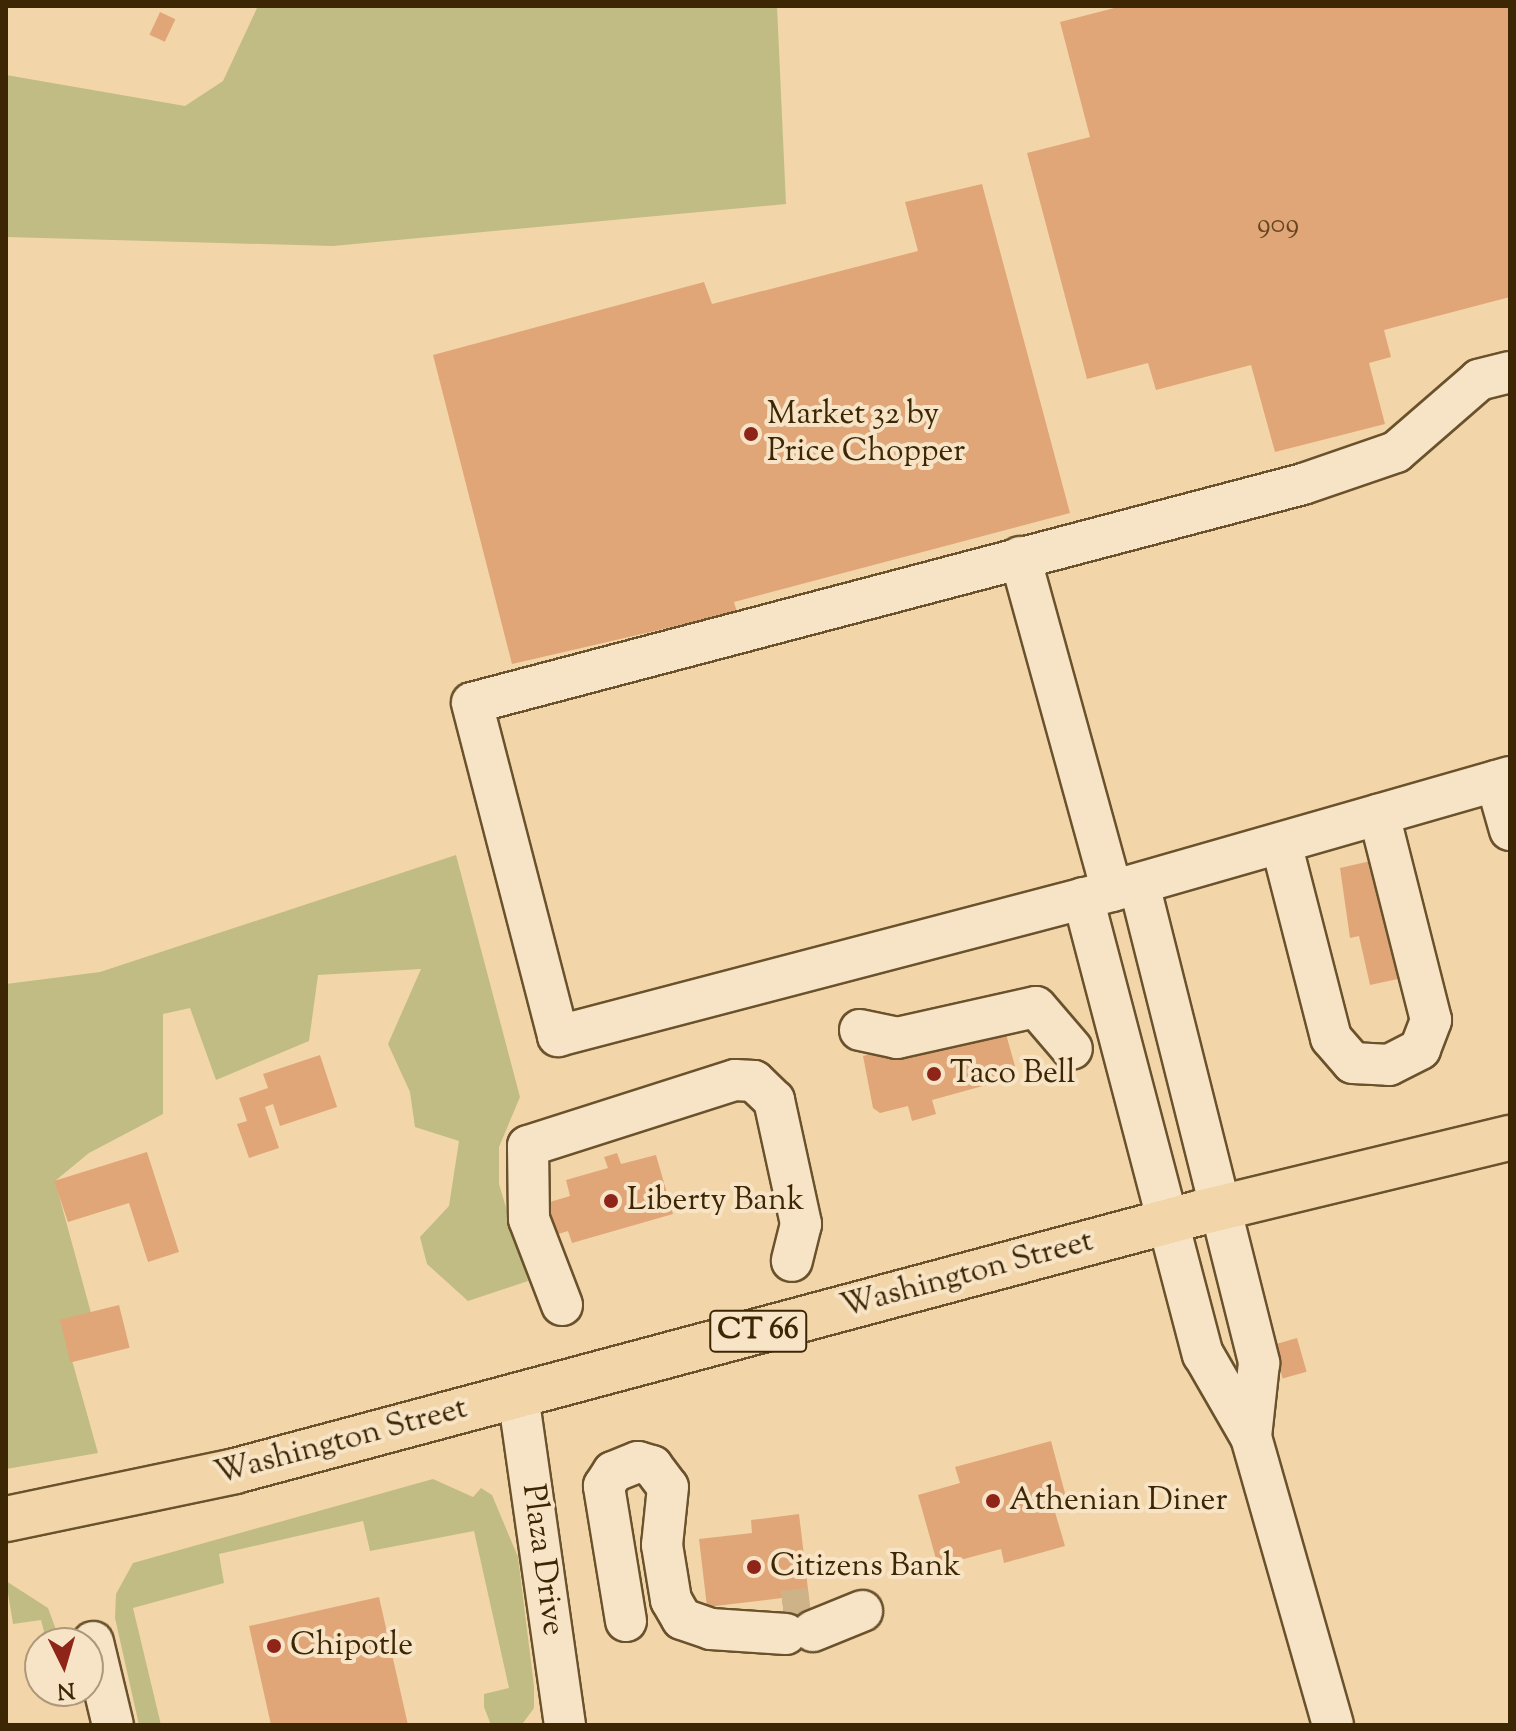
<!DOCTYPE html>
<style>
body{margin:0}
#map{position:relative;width:1516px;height:1731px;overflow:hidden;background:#f2d6a9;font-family:"Sorts Mill Goudy",serif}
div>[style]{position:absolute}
.green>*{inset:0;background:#c1bc84}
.building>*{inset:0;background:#e0a678;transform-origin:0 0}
.minor-tunnel>*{height:40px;margin-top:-20px;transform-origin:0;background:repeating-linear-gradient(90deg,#ceb388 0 40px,transparent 0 60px)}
.roads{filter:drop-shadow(2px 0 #6a522c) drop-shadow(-2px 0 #6a522c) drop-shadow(0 2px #6a522c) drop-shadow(0 -2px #6a522c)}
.minor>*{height:40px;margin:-20px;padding:0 20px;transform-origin:20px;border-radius:20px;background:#f7e4c7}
.highway>*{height:44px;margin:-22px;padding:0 22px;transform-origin:22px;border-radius:22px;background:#f2d6a9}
.dots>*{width:22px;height:22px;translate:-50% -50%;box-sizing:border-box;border:4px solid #f7e4c7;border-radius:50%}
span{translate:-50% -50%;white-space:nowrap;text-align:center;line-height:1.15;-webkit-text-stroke:8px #f7e4c7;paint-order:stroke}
.number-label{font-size:28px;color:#664620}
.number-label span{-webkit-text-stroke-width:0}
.shield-label span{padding:2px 6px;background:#f7e4c7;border:2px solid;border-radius:6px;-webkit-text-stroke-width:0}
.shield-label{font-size:30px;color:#3d2603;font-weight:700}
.poi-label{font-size:32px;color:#3d2603}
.left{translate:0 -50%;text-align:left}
.street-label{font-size:32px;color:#3d2603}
.frame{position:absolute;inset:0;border:8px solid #3d2603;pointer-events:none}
.north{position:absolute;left:24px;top:1627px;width:80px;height:80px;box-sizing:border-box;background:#f7e4c7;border:2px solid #ad9879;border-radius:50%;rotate:175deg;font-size:22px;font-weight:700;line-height:32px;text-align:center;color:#3d2603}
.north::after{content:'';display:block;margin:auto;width:28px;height:36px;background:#8f2418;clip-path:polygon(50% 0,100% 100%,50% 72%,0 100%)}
</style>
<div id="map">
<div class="green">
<i style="clip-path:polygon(258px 6px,777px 6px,786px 204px,333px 246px,6px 237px,6px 75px,185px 106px,223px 81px)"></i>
<i style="clip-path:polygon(456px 855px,520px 1097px,499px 1147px,499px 1184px,528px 1281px,468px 1301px,427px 1264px,420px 1237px,449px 1206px,459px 1141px,415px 1127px,410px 1092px,388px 1044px,421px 969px,318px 975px,309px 1041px,216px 1080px,190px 1008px,163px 1014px,163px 1114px,89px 1153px,55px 1181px,91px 1313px,61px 1321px,98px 1453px,6px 1469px,6px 984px,100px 972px)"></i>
<i style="clip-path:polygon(433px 1479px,473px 1497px,481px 1488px,492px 1495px,518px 1557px,534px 1686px,534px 1708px,523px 1723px,491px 1725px,484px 1707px,484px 1694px,509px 1688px,474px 1531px,370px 1551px,363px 1521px,219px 1554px,224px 1583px,133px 1608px,161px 1725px,139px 1725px,115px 1618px,116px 1594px,133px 1563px)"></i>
<i style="clip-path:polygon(6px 1581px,48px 1608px,61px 1643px,47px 1643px,41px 1620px,13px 1624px)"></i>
</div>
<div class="building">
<i style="clip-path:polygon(1122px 6px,1510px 6px,1510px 297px,1384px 330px,1391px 357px,1369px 363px,1385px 424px,1275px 452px,1251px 365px,1156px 390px,1148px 363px,1087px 379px,1027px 153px,1090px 137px,1060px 22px)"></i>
<i style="left:160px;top:12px;width:17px;height:25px;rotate:25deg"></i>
<i style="clip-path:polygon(982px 184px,1070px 513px,734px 602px,737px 612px,512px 664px,433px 355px,704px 282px,712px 304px,918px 251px,905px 202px)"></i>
<i style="clip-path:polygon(1379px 859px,1407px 977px,1370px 985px,1359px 936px,1350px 938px,1340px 868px)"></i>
<i style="clip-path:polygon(988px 1021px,1004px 1027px,1015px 1066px,999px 1071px,1001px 1081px,932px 1100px,936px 1114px,912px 1121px,908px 1106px,880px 1113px,873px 1108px,863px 1056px)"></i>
<i style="clip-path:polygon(320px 1055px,337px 1107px,280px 1126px,273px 1104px,265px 1107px,279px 1148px,249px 1158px,237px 1124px,247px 1121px,239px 1098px,268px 1088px,263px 1074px)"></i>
<i style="clip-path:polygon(147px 1152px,179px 1252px,148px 1262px,129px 1203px,68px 1222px,54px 1181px)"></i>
<i style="clip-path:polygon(617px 1153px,621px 1164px,656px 1155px,673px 1214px,572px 1243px,568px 1231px,542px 1239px,533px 1207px,570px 1196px,566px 1180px,608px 1168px,604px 1157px)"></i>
<i style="left:119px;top:1305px;width:44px;height:61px;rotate:76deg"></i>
<i style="left:1297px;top:1338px;width:35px;height:25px;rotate:74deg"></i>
<i style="clip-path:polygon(1051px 1441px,1069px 1508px,1055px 1512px,1065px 1546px,1004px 1563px,1001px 1549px,938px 1566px,918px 1495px,960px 1483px,955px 1467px)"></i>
<i style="clip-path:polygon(799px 1514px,813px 1631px,786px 1634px,782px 1598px,707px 1607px,699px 1539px,752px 1533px,751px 1520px)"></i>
<i style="clip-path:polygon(379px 1597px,408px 1725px,271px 1725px,249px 1626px)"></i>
</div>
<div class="minor-tunnel">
<i style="left:783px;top:1611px;width:27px;rotate:-6deg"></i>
</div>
<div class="roads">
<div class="minor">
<i style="left:1510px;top:372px;width:32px;rotate:166deg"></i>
<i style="left:1479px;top:380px;width:110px;rotate:139.1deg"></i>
<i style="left:1396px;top:452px;width:98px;rotate:161deg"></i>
<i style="left:1303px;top:484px;width:859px;rotate:165.24deg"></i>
<i style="left:472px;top:703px;width:344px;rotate:75.5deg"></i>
<i style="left:558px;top:1036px;width:573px;rotate:-14.67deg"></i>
<i style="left:1112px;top:891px;width:414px;rotate:-16deg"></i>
<i style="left:1020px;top:557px;width:346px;rotate:74.6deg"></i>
<i style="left:1496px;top:781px;width:51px;rotate:74.1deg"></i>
<i style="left:1281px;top:843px;width:201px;rotate:75.6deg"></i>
<i style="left:1331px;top:1038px;width:33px;rotate:49deg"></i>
<i style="left:1353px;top:1063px;width:36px;rotate:3deg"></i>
<i style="left:1389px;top:1065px;width:35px;rotate:-27deg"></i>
<i style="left:1420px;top:1049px;width:31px;rotate:-69deg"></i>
<i style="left:1431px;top:1020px;width:212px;rotate:-104.2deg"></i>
<i style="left:1139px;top:884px;width:494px;rotate:75.9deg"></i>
<i style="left:1259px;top:1363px;width:74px;rotate:96.2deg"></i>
<i style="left:1083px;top:898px;width:472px;rotate:75.3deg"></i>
<i style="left:1203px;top:1354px;width:96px;rotate:60deg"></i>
<i style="left:1251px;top:1437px;width:299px;rotate:74.1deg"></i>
<i style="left:860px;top:1030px;width:38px;rotate:12deg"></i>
<i style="left:897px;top:1038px;width:142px;rotate:-12.6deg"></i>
<i style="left:1036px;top:1007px;width:55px;rotate:49.4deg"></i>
<i style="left:562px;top:1305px;width:92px;rotate:-111deg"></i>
<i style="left:529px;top:1219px;width:73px;rotate:-90.8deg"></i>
<i style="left:528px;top:1146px;width:217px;rotate:-17.7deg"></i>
<i style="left:735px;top:1080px;width:19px;rotate:3deg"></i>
<i style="left:754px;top:1081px;width:28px;rotate:44deg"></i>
<i style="left:774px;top:1100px;width:127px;rotate:77.7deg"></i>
<i style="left:801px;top:1224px;width:38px;rotate:104deg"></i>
<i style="left:518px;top:1395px;width:333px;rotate:81.9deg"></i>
<i style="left:626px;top:1621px;width:137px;rotate:-99.3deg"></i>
<i style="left:604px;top:1486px;width:17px;rotate:-57deg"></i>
<i style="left:613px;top:1472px;width:27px;rotate:-22deg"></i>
<i style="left:638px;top:1462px;width:15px;rotate:16deg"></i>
<i style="left:652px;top:1466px;width:26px;rotate:53deg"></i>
<i style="left:668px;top:1487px;width:58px;rotate:95.9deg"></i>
<i style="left:662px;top:1545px;width:56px;rotate:80.7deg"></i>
<i style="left:671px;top:1600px;width:22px;rotate:60deg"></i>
<i style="left:682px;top:1619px;width:31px;rotate:19deg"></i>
<i style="left:711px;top:1629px;width:75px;rotate:3.8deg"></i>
<i style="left:813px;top:1631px;width:53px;rotate:-22.2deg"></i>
<i style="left:93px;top:1642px;width:85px;rotate:76.5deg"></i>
</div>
<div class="highway">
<i style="left:6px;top:1519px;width:234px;rotate:-11.8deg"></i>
<i style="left:235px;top:1471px;width:998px;rotate:-14.98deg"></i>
<i style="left:1199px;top:1213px;width:320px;rotate:-13.6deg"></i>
</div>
</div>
<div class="dots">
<i style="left:751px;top:434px;background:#8f2418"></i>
<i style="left:934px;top:1074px;background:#8f2418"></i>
<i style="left:611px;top:1201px;background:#8f2418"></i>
<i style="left:993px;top:1501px;background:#8f2418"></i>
<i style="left:754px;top:1567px;background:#8f2418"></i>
<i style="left:274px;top:1646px;background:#8f2418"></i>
</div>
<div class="number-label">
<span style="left:1278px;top:225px">909</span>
</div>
<div class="shield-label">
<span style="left:758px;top:1331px">CT 66</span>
</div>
<div class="poi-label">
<span class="left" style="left:767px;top:434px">Market 32 by<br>Price Chopper</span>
<span class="left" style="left:950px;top:1074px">Taco Bell</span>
<span class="left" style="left:627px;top:1201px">Liberty Bank</span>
<span class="left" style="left:1009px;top:1501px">Athenian Diner</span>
<span class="left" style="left:770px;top:1567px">Citizens Bank</span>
<span class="left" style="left:290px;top:1646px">Chipotle</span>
</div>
<div class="street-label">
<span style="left:967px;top:1275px;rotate:-15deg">Washington Street</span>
<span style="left:341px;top:1442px;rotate:-15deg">Washington Street</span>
<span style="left:542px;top:1560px;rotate:82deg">Plaza Drive</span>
</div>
<div class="frame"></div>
<div class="north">N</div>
</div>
